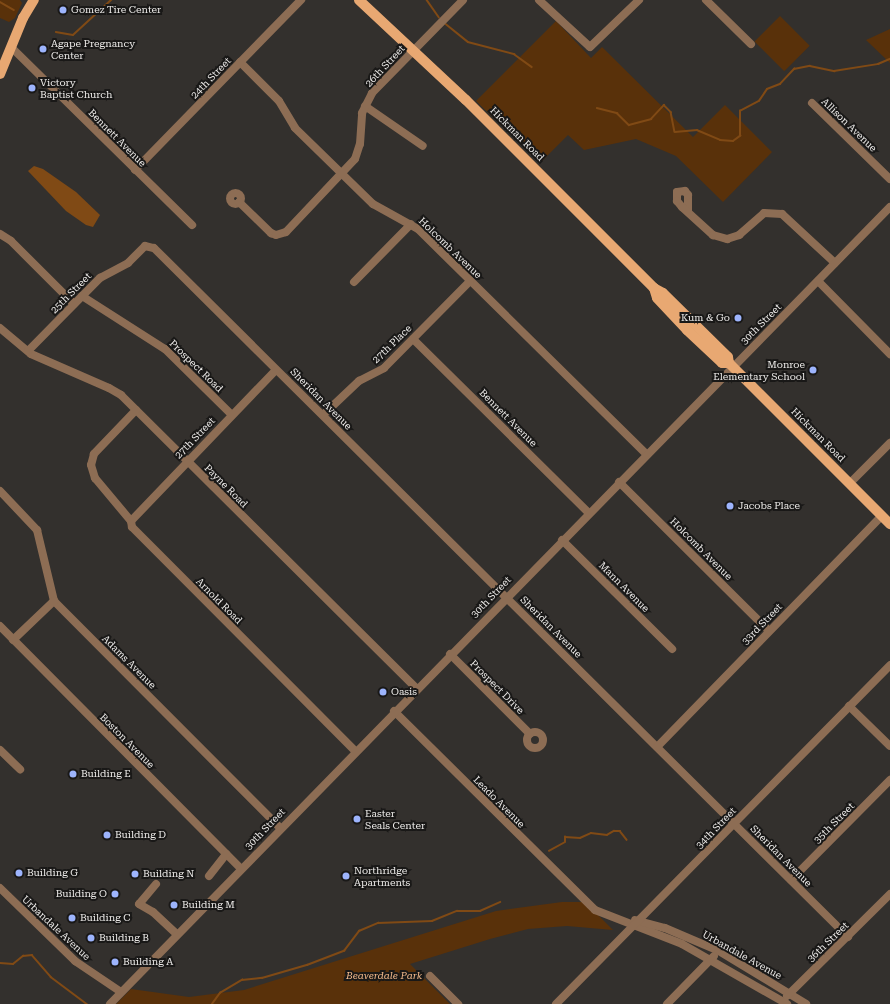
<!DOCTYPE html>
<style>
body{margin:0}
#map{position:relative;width:890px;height:1004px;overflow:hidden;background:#33302d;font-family:"Roboto Serif",serif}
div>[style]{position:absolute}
.green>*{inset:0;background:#59310a;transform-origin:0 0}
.water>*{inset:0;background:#804a15}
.stream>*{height:1.5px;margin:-0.75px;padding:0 0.75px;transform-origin:0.75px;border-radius:0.75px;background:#804a15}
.minor>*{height:8px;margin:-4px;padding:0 4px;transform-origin:4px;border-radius:4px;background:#8d6d54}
.minor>.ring{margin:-4px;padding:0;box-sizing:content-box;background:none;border:8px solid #8d6d54;border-radius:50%}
.major>*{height:10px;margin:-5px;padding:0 5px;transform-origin:5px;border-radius:5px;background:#e8a872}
.dots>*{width:11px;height:11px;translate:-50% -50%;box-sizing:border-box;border:2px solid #191817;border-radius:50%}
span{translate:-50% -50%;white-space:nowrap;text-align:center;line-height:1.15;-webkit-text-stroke:4px #191817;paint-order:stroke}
.poi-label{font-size:10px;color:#eeecea}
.left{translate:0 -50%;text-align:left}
.right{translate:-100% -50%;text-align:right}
.street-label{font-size:10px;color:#eeecea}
.park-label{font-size:10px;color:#f5bb8c;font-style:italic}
</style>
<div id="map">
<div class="green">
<i style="clip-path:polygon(0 0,20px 0,22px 3px,15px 18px,9px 22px,0 18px)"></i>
<i style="left:780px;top:16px;width:42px;height:36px;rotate:45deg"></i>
<i style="clip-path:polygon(556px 21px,591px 58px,602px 47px,693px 137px,725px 105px,772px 152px,723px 202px,676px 156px,636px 139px,584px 150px,568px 135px,540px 163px,476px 101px)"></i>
<i style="clip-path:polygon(890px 29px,890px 63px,866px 40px)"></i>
<i style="clip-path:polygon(562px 902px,585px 902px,613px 930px,567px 926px,528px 929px,490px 939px,410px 964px,450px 1004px,116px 1004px,131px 989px,189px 997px,244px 990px,496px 911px)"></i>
</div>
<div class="water">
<i style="clip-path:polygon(34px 166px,43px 169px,76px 192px,100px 215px,93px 227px,86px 225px,66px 211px,28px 171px)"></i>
</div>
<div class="stream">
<i style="left:427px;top:0;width:21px;rotate:55deg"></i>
<i style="left:0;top:2px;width:16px;rotate:30deg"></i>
<i style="left:446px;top:24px;width:28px;rotate:39deg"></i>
<i style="left:468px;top:42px;width:48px;rotate:14.6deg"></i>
<i style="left:514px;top:54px;width:22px;rotate:36deg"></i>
<i style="left:56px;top:32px;width:17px;rotate:10deg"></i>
<i style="left:73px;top:35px;width:52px;rotate:-42.6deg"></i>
<i style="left:597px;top:108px;width:21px;rotate:14deg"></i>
<i style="left:617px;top:113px;width:17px;rotate:45deg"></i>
<i style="left:629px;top:125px;width:23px;rotate:-15deg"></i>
<i style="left:651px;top:119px;width:19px;rotate:-47deg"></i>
<i style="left:664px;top:105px;width:10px;rotate:45deg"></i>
<i style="left:671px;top:112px;width:20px;rotate:79deg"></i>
<i style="left:675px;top:132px;width:22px;rotate:-5deg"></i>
<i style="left:697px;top:130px;width:25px;rotate:23deg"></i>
<i style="left:720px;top:140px;width:13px;rotate:4deg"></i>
<i style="left:733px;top:141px;width:9px;rotate:-36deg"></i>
<i style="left:740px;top:136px;width:25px;rotate:-90deg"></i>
<i style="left:740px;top:111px;width:21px;rotate:-28deg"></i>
<i style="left:759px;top:101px;width:14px;rotate:-56deg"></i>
<i style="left:767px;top:89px;width:14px;rotate:-21deg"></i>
<i style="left:780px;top:84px;width:21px;rotate:-47deg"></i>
<i style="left:794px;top:69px;width:16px;rotate:-11deg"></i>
<i style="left:810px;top:66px;width:25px;rotate:12deg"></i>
<i style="left:834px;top:71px;width:45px;rotate:-9deg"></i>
<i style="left:878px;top:64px;width:13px;rotate:-23deg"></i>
<i style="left:549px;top:851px;width:18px;rotate:-29deg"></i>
<i style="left:565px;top:842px;width:5px;rotate:-90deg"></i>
<i style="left:565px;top:837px;width:15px;rotate:4deg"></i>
<i style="left:580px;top:838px;width:12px;rotate:-24deg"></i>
<i style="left:591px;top:833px;width:16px;rotate:7deg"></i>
<i style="left:607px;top:835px;width:8px;rotate:-30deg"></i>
<i style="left:614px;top:831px;width:6px"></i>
<i style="left:620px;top:831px;width:11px;rotate:52deg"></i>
<i style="left:0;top:963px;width:13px;rotate:4deg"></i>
<i style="left:13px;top:964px;width:13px;rotate:-39deg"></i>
<i style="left:23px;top:956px;width:9px;rotate:-6deg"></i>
<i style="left:32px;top:955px;width:29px;rotate:49deg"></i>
<i style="left:51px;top:977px;width:45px;rotate:36.9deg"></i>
<i style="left:212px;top:1004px;width:14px;rotate:-54deg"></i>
<i style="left:220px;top:993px;width:26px;rotate:-31deg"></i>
<i style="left:242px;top:980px;width:20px;rotate:-6deg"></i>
<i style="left:262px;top:978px;width:47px;rotate:-16.1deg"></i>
<i style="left:307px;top:965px;width:40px;rotate:-21deg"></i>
<i style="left:344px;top:951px;width:25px;rotate:-53deg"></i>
<i style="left:359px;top:931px;width:21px;rotate:-23deg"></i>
<i style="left:378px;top:923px;width:54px;rotate:-2.1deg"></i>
<i style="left:432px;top:921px;width:27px;rotate:-22deg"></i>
<i style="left:457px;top:911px;width:23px"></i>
<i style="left:480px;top:911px;width:22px;rotate:-24deg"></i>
</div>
<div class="minor">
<i style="left:539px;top:0;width:69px;rotate:42.7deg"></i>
<i style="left:590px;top:47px;width:68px;rotate:-43.8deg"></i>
<i style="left:706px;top:0;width:63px;rotate:44.4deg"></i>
<i style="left:11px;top:47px;width:254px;rotate:44.5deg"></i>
<i style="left:240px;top:62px;width:55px;rotate:45deg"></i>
<i style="left:279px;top:101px;width:31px;rotate:59deg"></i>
<i style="left:295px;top:128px;width:109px;rotate:44.3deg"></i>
<i style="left:373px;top:204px;width:51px;rotate:29.1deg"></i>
<i style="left:418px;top:229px;width:320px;rotate:44.6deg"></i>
<i style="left:812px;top:103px;width:109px;rotate:44.3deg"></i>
<i style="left:365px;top:106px;width:70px;rotate:34.6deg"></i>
<i style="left:135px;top:170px;width:238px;rotate:-45.7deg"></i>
<i class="ring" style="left:229.5px;top:192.5px;width:3px;height:3px"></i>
<i style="left:239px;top:202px;width:45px;rotate:44.1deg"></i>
<i style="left:271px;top:233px;width:5px;rotate:22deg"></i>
<i style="left:276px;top:235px;width:10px;rotate:-17deg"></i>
<i style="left:286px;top:232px;width:100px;rotate:-46.6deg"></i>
<i style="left:355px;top:159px;width:16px;rotate:-72deg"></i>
<i style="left:360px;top:144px;width:31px;rotate:-86deg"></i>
<i style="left:362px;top:113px;width:22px;rotate:-63deg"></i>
<i style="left:372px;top:93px;width:130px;rotate:-45.6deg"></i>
<i style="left:688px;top:211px;width:16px;rotate:-90deg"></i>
<i style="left:688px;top:195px;width:5px;rotate:-127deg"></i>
<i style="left:685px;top:191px;width:8px;rotate:173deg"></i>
<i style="left:677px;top:192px;width:9px;rotate:90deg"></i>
<i style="left:677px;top:201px;width:8px;rotate:50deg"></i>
<i style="left:682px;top:207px;width:42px;rotate:42.1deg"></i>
<i style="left:713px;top:235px;width:15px;rotate:16deg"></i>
<i style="left:727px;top:239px;width:13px;rotate:-18deg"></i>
<i style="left:739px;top:235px;width:33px;rotate:-41deg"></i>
<i style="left:764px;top:213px;width:18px;rotate:3deg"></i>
<i style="left:782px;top:214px;width:72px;rotate:42.8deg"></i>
<i style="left:0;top:234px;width:13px;rotate:32deg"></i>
<i style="left:11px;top:241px;width:89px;rotate:45deg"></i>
<i style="left:818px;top:281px;width:103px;rotate:45.4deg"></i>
<i style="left:354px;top:282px;width:81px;rotate:-45.5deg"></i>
<i style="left:82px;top:296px;width:98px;rotate:32.6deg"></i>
<i style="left:165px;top:349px;width:94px;rotate:44.6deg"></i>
<i style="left:0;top:328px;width:40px;rotate:40deg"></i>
<i style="left:31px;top:354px;width:85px;rotate:23.6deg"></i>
<i style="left:109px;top:388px;width:14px;rotate:30deg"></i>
<i style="left:121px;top:395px;width:416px;rotate:44.8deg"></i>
<i style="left:413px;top:339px;width:246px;rotate:44.7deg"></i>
<i style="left:28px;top:351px;width:103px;rotate:-45.4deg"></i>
<i style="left:100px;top:278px;width:32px;rotate:-28deg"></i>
<i style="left:128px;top:263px;width:24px;rotate:-45deg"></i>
<i style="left:145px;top:246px;width:9px;rotate:13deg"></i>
<i style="left:154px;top:248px;width:978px;rotate:44.79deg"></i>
<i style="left:136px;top:410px;width:61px;rotate:133.7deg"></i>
<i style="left:94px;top:454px;width:11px;rotate:105deg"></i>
<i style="left:91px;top:465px;width:14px;rotate:73deg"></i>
<i style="left:95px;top:478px;width:56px;rotate:50.1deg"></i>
<i style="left:131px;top:521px;width:6px;rotate:81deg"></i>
<i style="left:132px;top:527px;width:316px;rotate:45.1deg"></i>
<i style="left:323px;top:415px;width:50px;rotate:-43.4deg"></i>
<i style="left:359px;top:381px;width:28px;rotate:-27deg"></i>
<i style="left:384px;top:368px;width:122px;rotate:-45.3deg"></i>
<i style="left:619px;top:482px;width:211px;rotate:44.8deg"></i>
<i style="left:850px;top:483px;width:57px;rotate:-45deg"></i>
<i style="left:0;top:491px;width:54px;rotate:46.5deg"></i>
<i style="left:37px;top:530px;width:73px;rotate:76.5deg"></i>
<i style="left:54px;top:601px;width:320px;rotate:45.1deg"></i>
<i style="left:131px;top:521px;width:209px;rotate:-46.2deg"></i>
<i style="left:562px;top:540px;width:155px;rotate:44.7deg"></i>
<i style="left:0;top:626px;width:341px;rotate:45.2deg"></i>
<i style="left:13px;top:640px;width:57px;rotate:-43.6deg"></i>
<i style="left:450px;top:654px;width:113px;rotate:45deg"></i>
<i style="left:849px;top:706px;width:57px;rotate:44.3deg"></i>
<i style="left:394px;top:711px;width:283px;rotate:44.7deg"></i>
<i style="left:595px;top:910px;width:93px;rotate:21.3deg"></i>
<i style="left:682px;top:944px;width:121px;rotate:29.7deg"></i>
<i class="ring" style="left:527px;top:732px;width:8px;height:8px"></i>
<i style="left:657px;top:747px;width:322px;rotate:-45.8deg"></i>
<i style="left:0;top:750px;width:28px;rotate:44deg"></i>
<i style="left:209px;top:876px;width:28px;rotate:-52deg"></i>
<i style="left:791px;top:880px;width:141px;rotate:-45.3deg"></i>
<i style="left:156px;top:884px;width:26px;rotate:130deg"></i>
<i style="left:139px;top:904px;width:16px;rotate:30deg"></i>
<i style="left:153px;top:912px;width:33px;rotate:43deg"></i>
<i style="left:0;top:888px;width:105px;rotate:44.2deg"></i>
<i style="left:75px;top:961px;width:55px;rotate:34deg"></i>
<i style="left:635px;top:920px;width:31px;rotate:15deg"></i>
<i style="left:665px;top:928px;width:59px;rotate:23.1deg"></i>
<i style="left:719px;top:951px;width:102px;rotate:31.3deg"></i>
<i style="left:430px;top:976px;width:40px;rotate:45deg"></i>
<i style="left:787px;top:996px;width:145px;rotate:-44.7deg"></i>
<i style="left:110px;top:1004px;width:1115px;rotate:-45.62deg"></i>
<i style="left:556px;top:1004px;width:476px;rotate:-45.4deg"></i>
<i style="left:667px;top:1004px;width:67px;rotate:-45.6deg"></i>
</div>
<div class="major">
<i style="left:359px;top:0;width:146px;rotate:43.1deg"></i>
<i style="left:466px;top:100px;width:266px;rotate:45deg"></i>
<i style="left:654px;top:288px;width:10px;rotate:29deg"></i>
<i style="left:663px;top:293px;width:91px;rotate:44.6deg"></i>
<i style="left:728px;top:357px;width:6px;rotate:81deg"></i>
<i style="left:729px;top:363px;width:228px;rotate:45deg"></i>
<i style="left:0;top:74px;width:61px;rotate:-67.7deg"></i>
<i style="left:23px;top:18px;width:21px;rotate:-59deg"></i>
<i style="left:654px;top:288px;width:10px;rotate:73deg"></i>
<i style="left:657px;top:298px;width:44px;rotate:46.8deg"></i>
<i style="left:687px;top:330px;width:48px;rotate:43.3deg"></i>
<i style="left:722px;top:363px;width:7px"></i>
</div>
<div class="dots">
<i style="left:63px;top:10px;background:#9db4fd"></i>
<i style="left:43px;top:49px;background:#9db4fd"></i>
<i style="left:32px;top:88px;background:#9db4fd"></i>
<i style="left:738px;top:318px;background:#9db4fd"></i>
<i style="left:813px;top:370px;background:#9db4fd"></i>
<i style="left:730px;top:506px;background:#9db4fd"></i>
<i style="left:383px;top:692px;background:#9db4fd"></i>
<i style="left:73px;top:774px;background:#9db4fd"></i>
<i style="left:357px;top:819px;background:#9db4fd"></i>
<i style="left:107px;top:835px;background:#9db4fd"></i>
<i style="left:19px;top:873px;background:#9db4fd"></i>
<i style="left:135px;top:874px;background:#9db4fd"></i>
<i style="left:346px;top:876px;background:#9db4fd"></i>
<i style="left:115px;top:894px;background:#9db4fd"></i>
<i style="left:174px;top:905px;background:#9db4fd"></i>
<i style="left:72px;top:918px;background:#9db4fd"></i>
<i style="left:91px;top:938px;background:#9db4fd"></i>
<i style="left:115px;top:962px;background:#9db4fd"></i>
</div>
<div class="poi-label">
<span class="left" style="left:71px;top:10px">Gomez Tire Center</span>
<span class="left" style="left:51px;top:49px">Agape Pregnancy<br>Center</span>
<span class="left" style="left:40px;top:88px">Victory<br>Baptist Church</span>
<span class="right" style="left:730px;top:318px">Kum &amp; Go</span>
<span class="right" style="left:805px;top:370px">Monroe<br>Elementary School</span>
<span class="left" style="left:738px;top:506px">Jacobs Place</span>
<span class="left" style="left:391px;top:692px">Oasis</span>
<span class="left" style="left:81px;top:774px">Building E</span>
<span class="left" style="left:365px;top:819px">Easter<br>Seals Center</span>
<span class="left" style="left:115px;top:835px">Building D</span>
<span class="left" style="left:354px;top:876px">Northridge<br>Apartments</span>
<span class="left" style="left:27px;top:873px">Building G</span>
<span class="left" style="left:143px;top:874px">Building N</span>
<span class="right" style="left:107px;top:894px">Building O</span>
<span class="left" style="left:182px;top:905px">Building M</span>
<span class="left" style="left:80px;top:918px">Building C</span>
<span class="left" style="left:99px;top:938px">Building B</span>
<span class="left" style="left:123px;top:962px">Building A</span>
</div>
<div class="street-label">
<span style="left:385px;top:66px;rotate:-47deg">26th Street</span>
<span style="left:211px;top:78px;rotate:-46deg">24th Street</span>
<span style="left:849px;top:125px;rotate:44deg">Allison Avenue</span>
<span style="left:517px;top:134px;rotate:45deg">Hickman Road</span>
<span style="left:117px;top:138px;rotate:45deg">Bennett Avenue</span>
<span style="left:450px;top:248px;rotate:44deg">Holcomb Avenue</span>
<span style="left:71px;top:293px;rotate:-45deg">25th Street</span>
<span style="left:761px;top:324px;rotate:-45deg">30th Street</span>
<span style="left:392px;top:344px;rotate:-44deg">27th Place</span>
<span style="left:196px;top:366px;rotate:44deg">Prospect Road</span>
<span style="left:321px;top:399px;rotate:45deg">Sheridan Avenue</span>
<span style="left:508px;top:418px;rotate:45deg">Bennett Avenue</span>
<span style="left:818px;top:435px;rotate:45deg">Hickman Road</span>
<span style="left:195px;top:438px;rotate:-46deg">27th Street</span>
<span style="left:226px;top:486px;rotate:45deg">Payne Road</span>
<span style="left:701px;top:549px;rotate:45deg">Holcomb Avenue</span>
<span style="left:624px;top:587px;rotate:45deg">Mann Avenue</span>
<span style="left:491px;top:597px;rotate:-46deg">30th Street</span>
<span style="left:219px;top:601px;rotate:45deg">Arnold Road</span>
<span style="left:762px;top:624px;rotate:-46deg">33rd Street</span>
<span style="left:551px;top:627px;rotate:45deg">Sheridan Avenue</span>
<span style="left:129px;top:662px;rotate:45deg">Adams Avenue</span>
<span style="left:497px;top:687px;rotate:45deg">Prospect Drive</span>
<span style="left:127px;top:741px;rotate:45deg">Boston Avenue</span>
<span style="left:499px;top:802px;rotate:45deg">Leado Avenue</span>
<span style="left:834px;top:823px;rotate:-45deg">35th Street</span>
<span style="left:716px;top:828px;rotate:-46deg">34th Street</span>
<span style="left:265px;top:829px;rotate:-46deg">30th Street</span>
<span style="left:781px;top:856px;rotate:45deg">Sheridan Avenue</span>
<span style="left:56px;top:928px;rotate:43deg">Urbandale Avenue</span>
<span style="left:828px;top:942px;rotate:-44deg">36th Street</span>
<span style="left:742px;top:955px;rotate:29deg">Urbandale Avenue</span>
</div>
<div class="park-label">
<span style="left:384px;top:976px">Beaverdale Park</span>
</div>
</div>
